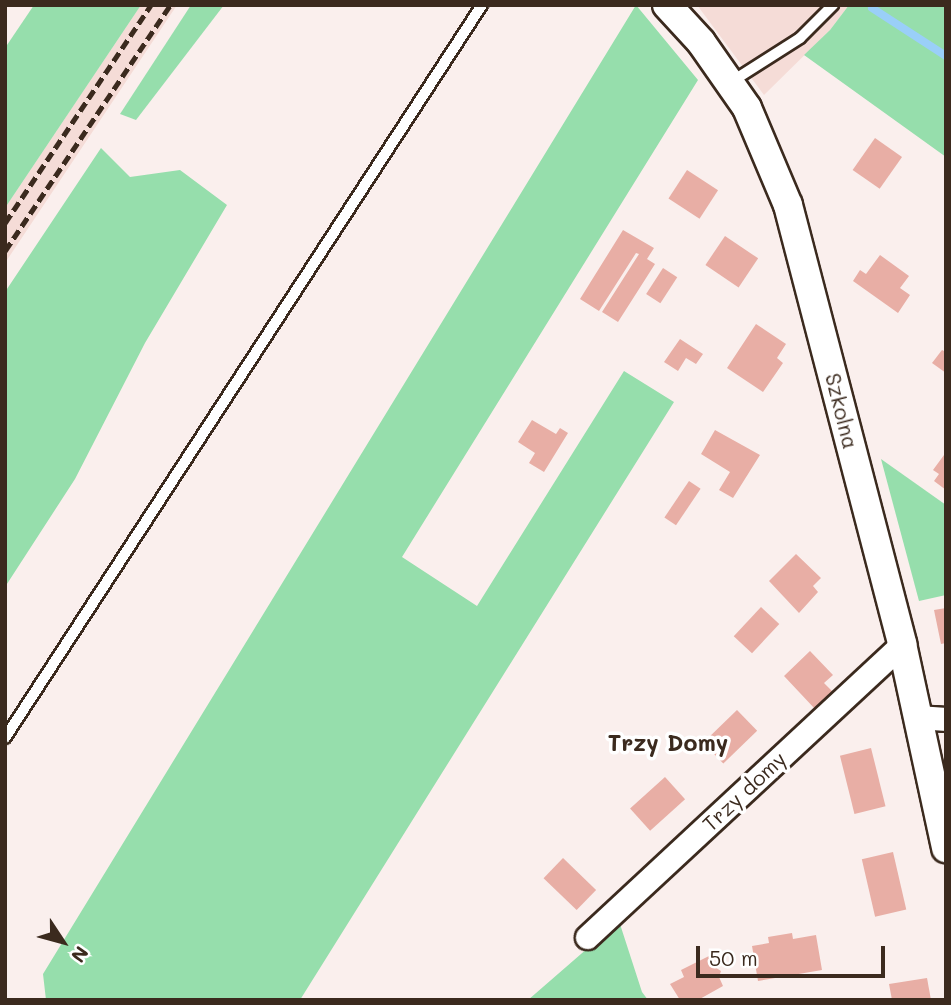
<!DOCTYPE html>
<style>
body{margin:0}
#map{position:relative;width:951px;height:1005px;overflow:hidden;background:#faefed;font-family:Mali,sans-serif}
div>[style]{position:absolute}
.built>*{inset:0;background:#f5dcd7}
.green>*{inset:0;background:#96deac}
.stream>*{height:8px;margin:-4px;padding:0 4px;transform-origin:4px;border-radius:4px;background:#9acff8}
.building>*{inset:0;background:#e8aea5;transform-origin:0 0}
.roads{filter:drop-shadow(2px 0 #3b2a1e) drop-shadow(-2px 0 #3b2a1e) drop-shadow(0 2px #3b2a1e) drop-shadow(0 -2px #3b2a1e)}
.service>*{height:10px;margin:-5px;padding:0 5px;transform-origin:5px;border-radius:5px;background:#fff}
.minor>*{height:23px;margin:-11.5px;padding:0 11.5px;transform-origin:11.5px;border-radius:11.5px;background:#fff}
.tertiary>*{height:28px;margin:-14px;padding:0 14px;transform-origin:14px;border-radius:14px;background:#fff}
.rail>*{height:5px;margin-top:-2.5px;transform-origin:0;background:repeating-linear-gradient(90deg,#3b2a1e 0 10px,transparent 0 15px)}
span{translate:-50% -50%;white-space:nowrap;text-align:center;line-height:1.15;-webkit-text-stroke:7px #fff;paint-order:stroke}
.street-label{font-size:21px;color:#3b2a1e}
.neighbourhood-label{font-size:23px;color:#3b2a1e;font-weight:700}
.frame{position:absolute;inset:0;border:7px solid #3b2a1e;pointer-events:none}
.north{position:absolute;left:28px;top:907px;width:70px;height:70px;-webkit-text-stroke:5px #fff;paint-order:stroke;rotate:126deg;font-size:19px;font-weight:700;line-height:28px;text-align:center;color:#3b2a1e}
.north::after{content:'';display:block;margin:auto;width:24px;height:32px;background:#3b2a1e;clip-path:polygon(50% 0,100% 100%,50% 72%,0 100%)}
.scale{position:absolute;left:696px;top:946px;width:189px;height:32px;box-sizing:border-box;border:4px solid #3b2a1e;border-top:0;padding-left:9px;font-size:21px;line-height:24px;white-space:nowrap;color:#3b2a1e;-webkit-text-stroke:5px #fff;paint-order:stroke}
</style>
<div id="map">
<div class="built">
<i style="clip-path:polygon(141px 5px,177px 5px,5px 263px,5px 208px)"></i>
<i style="clip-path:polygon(697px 5px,849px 5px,830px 30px,764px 95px)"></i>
</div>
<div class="green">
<i style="clip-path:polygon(34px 5px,141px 5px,5px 208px,5px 48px)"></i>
<i style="clip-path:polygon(191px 5px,224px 5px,136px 120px,120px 114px)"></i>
<i style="clip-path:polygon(636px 5px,698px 80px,402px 557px,477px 606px,624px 371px,674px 402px,300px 1000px,46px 1000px,43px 974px)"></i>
<i style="clip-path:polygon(849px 5px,946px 5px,946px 157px,804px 55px,830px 30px)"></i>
<i style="clip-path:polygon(101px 148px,130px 177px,180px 170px,227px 205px,145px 343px,75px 479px,5px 587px,5px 292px)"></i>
<i style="clip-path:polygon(881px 459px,946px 505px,946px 595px,919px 601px)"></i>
<i style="clip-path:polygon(619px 921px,642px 992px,648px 1000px,528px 1000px)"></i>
</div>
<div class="stream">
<i style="left:872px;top:8px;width:88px;rotate:33deg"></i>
</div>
<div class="building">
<i style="left:875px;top:138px;width:33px;height:39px;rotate:35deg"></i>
<i style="left:687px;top:170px;width:37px;height:34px;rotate:33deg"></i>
<i style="clip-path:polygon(623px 230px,654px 248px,647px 259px,655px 264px,618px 322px,602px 312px,639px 254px,636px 253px,599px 311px,580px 299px)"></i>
<i style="left:725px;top:236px;width:40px;height:35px;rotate:34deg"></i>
<i style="clip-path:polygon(880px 255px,909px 276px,900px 288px,910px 295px,898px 313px,853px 281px,860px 270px,866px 274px)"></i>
<i style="left:663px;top:268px;width:17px;height:31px;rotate:33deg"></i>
<i style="clip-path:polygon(756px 324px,786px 344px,777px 358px,783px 363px,763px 392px,727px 368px)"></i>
<i style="clip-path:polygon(680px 339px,703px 354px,696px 364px,686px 358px,678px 371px,664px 362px)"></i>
<i style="clip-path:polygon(942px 350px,946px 352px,946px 373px,932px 363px)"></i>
<i style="clip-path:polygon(532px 420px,556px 434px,560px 428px,568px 433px,544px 472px,529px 463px,535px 453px,518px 442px)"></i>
<i style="clip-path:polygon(715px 430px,760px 455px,733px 498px,719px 490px,730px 472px,701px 454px)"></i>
<i style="clip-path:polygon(944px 455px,946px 457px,946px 490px,934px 481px,939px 474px,933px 470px)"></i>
<i style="left:689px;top:481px;width:14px;height:44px;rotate:34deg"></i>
<i style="clip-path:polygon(796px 554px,821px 578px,813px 586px,818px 592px,799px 613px,769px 581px)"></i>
<i style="left:761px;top:607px;width:25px;height:40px;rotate:43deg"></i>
<i style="clip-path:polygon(946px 608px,946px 643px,941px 644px,934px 610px)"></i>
<i style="clip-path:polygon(810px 651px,833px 675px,824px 683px,833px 692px,815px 709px,784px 676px)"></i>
<i style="left:737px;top:710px;width:29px;height:47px;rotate:46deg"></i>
<i style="left:871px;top:748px;width:60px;height:32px;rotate:76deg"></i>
<i style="left:665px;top:777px;width:30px;height:47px;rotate:48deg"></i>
<i style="left:893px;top:852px;width:59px;height:32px;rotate:77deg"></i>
<i style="left:563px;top:858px;width:46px;height:28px;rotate:44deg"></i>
<i style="clip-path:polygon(792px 933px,793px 939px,816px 935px,822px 970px,758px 981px,752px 946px,769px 943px,768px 937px)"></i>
<i style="clip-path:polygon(709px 956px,713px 966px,721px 971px,719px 977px,723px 986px,698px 1000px,680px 1000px,670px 984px,684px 977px,681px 970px)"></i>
<i style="clip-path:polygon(927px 978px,931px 1000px,892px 1000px,889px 984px)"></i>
</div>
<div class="roads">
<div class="service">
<i style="left:731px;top:82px;width:82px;rotate:-32.5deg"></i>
<i style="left:800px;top:38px;width:47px;rotate:-45deg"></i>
<i style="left:5px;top:738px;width:875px;rotate:-56.95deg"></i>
</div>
<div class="minor">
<i style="left:918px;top:717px;width:28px;rotate:4deg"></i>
<i style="left:587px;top:937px;width:430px;rotate:-42.9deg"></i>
</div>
<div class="tertiary">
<i style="left:667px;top:5px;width:50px;rotate:47.4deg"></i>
<i style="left:701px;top:42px;width:80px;rotate:55.1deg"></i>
<i style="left:747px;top:108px;width:105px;rotate:67.1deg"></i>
<i style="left:788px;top:205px;width:454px;rotate:75.4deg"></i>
<i style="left:902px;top:644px;width:209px;rotate:77.8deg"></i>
</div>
</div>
<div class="rail">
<i style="left:5px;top:223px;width:262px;rotate:-56.2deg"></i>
<i style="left:5px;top:251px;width:296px;rotate:-56.1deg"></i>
</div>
<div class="street-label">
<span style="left:842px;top:411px;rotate:76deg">Szkolna</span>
<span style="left:744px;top:791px;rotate:-43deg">Trzy domy</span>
</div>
<div class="neighbourhood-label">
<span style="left:668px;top:742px">Trzy Domy</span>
</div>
<div class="frame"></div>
<div class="north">N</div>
<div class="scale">50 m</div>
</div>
